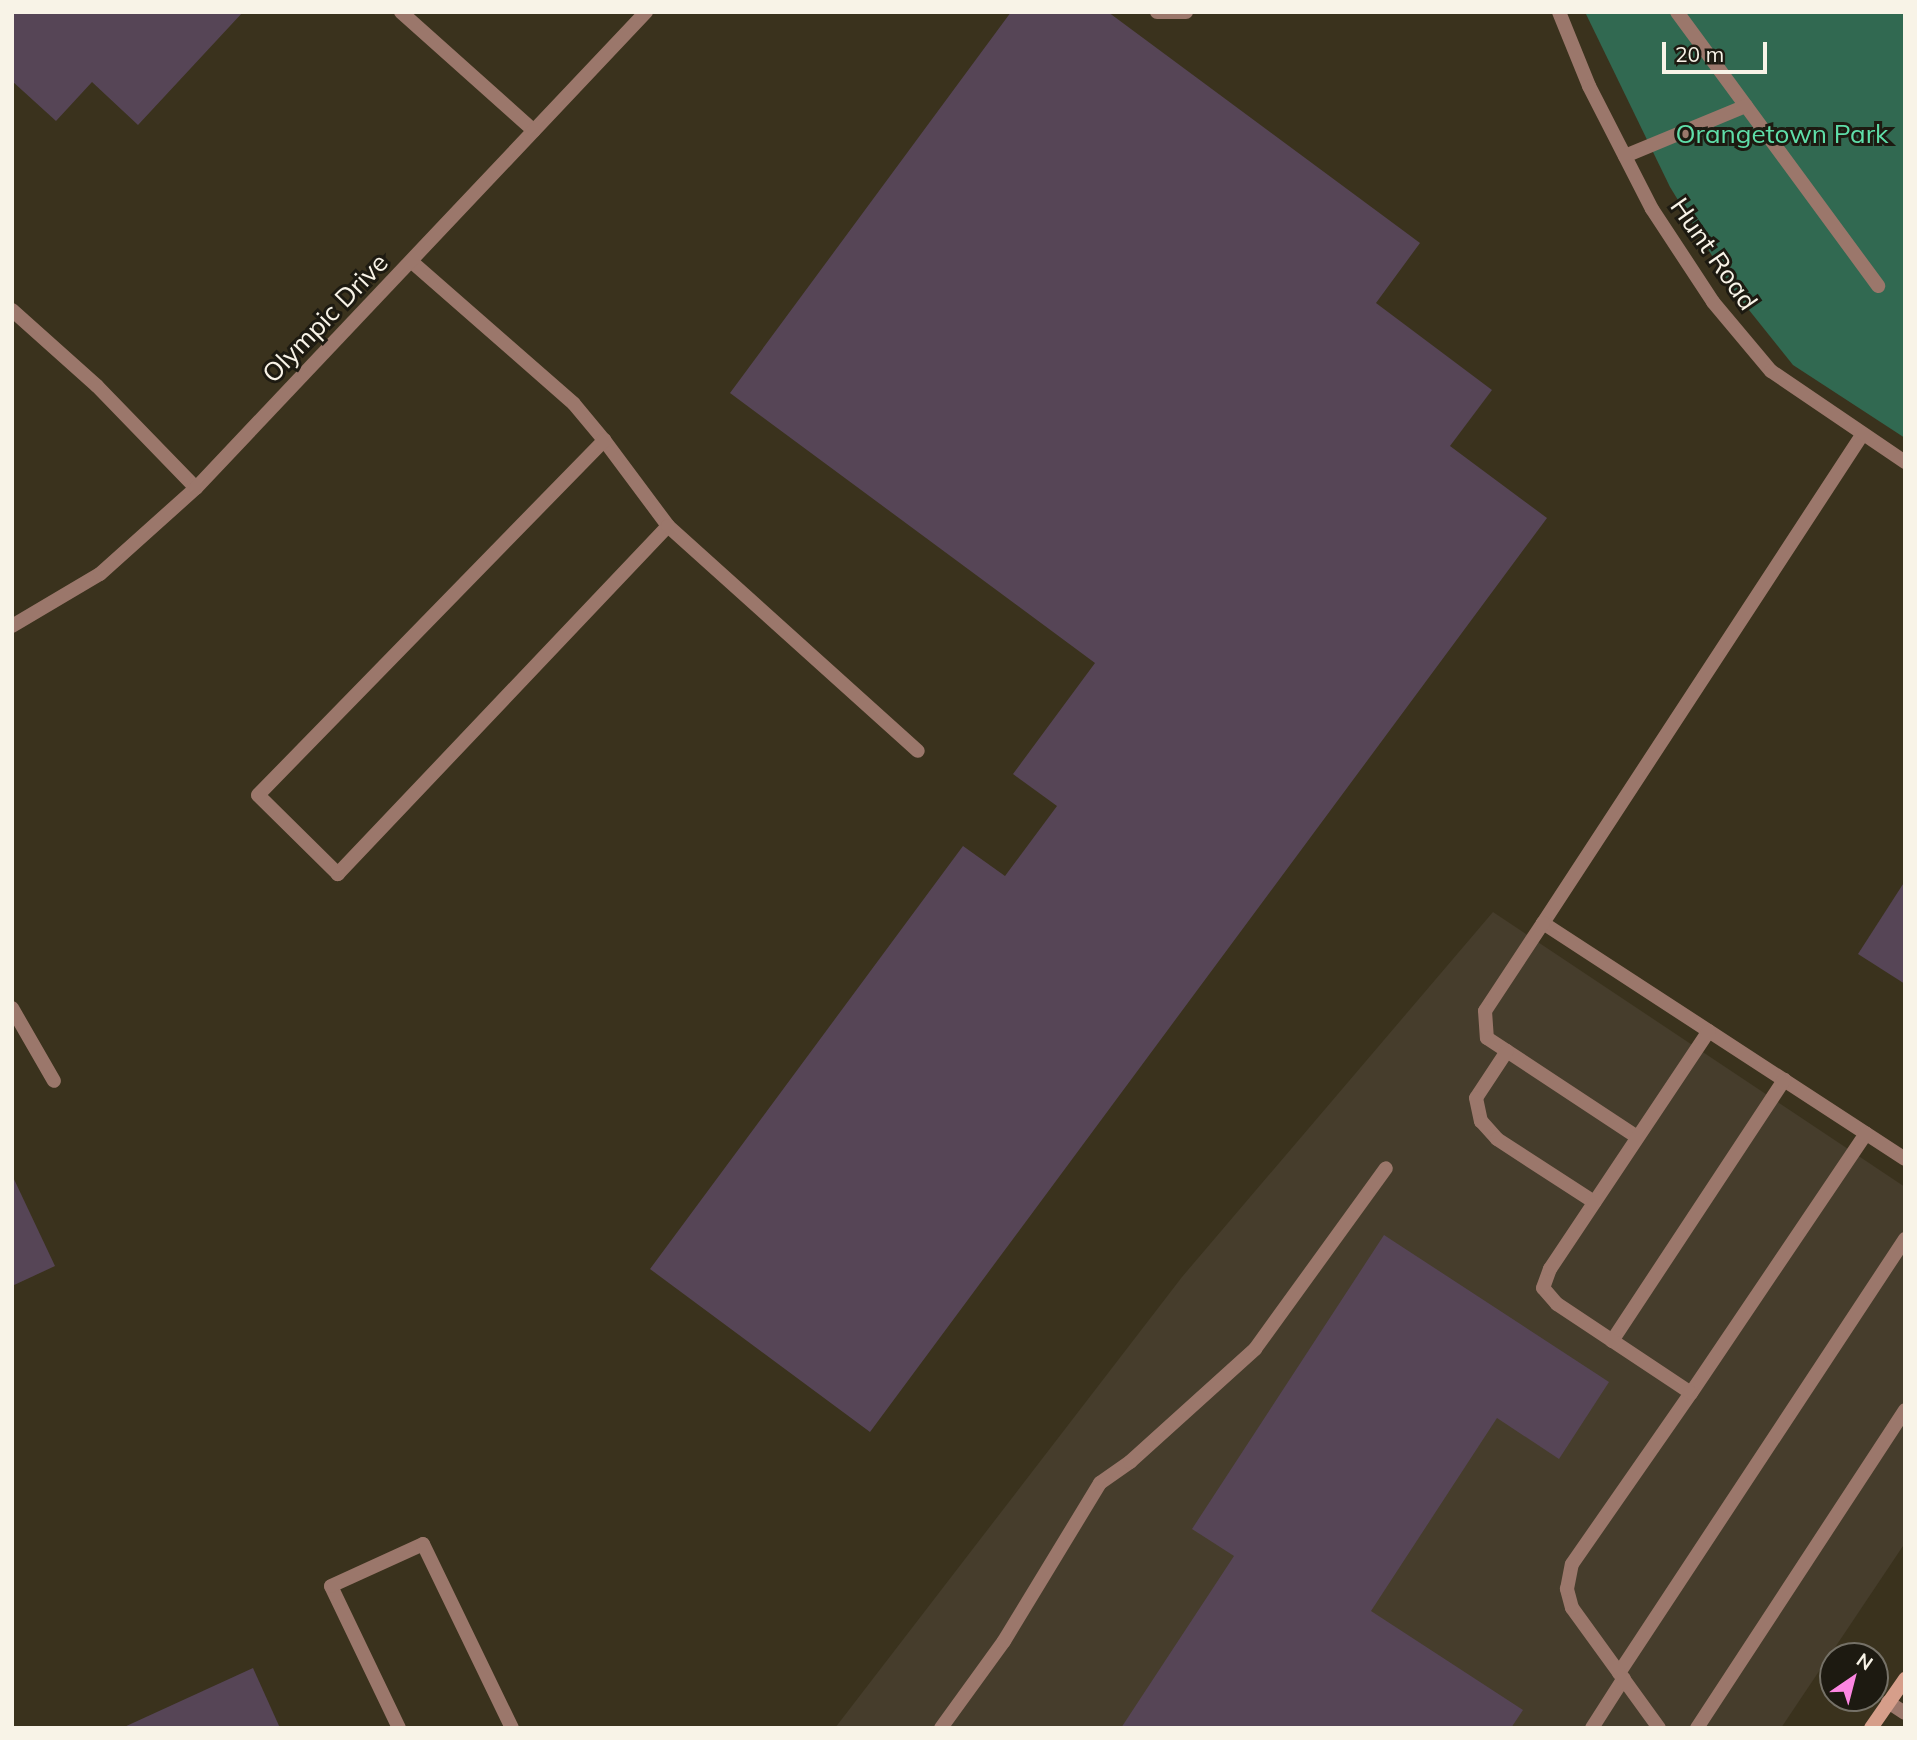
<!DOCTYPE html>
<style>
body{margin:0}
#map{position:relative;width:1917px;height:1740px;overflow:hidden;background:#3a321d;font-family:Mulish,sans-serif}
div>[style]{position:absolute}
.industrial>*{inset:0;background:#463d2c}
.green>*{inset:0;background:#316951}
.building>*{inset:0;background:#564556}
.lane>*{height:14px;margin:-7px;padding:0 7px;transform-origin:7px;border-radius:7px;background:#9b776b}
.street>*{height:14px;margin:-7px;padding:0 7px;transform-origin:7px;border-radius:7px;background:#9b776b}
.secondary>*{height:14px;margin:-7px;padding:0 7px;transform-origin:7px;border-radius:7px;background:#d69e8a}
span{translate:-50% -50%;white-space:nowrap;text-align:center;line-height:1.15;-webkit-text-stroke:6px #1d1a11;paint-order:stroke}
.park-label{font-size:26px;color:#5fdea9}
.street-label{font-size:26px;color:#f8f3e7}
.frame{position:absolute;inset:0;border:14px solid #f8f3e7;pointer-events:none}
.north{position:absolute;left:1819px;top:1642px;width:70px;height:70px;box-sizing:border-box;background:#1d1a11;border:2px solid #757167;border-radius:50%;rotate:35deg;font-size:19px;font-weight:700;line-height:28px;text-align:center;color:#f8f3e7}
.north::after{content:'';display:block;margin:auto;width:24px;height:32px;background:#fd86e2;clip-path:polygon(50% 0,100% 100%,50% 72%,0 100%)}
.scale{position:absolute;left:1662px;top:42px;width:105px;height:32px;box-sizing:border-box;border:4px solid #f8f3e7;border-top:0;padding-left:9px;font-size:21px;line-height:24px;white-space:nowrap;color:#f8f3e7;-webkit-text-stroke:5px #1d1a11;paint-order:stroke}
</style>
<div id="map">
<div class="industrial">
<i style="clip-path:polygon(1493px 912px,1905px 1187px,1905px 1543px,1781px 1728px,835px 1728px,1182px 1277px)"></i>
</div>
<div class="green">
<i style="clip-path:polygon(1585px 12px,1905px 12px,1905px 438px,1793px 365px,1733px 290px,1670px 187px)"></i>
</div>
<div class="building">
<i style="clip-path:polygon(12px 12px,243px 12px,138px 125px,92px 82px,56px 121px,12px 81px)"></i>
<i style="clip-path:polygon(1011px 12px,1108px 12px,1420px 243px,1376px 303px,1492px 390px,1450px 446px,1547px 518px,870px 1432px,650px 1269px,963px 846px,1005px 876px,1057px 806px,1013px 774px,1095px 663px,730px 393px)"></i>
<i style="clip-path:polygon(1905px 881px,1905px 984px,1858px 954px)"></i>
<i style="clip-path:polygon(12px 1175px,55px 1266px,12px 1286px)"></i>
<i style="clip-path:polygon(1384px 1235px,1609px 1382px,1559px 1459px,1497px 1418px,1371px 1611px,1523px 1710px,1511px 1728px,1121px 1728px,1234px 1556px,1192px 1529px)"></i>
<i style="clip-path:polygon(253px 1668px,280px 1728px,122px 1728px)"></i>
</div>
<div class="lane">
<i style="left:401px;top:12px;width:178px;rotate:41.8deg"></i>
<i style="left:1157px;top:12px;width:29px"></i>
<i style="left:1677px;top:12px;width:340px;rotate:53.7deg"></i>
<i style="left:1625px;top:156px;width:131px;rotate:-22.5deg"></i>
<i style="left:412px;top:262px;width:215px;rotate:41.2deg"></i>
<i style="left:574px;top:404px;width:47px;rotate:50.2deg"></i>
<i style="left:604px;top:440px;width:107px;rotate:53.3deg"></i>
<i style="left:668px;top:526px;width:480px;rotate:133.5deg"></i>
<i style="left:338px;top:874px;width:112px;rotate:-135.4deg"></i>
<i style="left:258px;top:795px;width:496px;rotate:-45.7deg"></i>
<i style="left:12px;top:310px;width:114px;rotate:41.8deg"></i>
<i style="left:97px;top:386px;width:142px;rotate:45.9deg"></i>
<i style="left:1862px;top:435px;width:583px;rotate:123.17deg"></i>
<i style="left:1543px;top:923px;width:432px;rotate:33.1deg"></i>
<i style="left:668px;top:526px;width:336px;rotate:42deg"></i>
<i style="left:12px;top:626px;width:102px;rotate:-30.6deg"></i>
<i style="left:100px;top:574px;width:129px;rotate:-41.9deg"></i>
<i style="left:196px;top:488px;width:655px;rotate:-46.61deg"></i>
<i style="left:1543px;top:923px;width:105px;rotate:123.4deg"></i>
<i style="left:1485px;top:1011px;width:27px;rotate:86deg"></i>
<i style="left:1487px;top:1038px;width:180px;rotate:33.4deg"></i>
<i style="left:12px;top:1008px;width:84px;rotate:60.1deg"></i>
<i style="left:1507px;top:1051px;width:56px;rotate:123.4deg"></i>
<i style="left:1476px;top:1098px;width:24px;rotate:78deg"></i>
<i style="left:1481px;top:1121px;width:24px;rotate:48deg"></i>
<i style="left:1497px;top:1139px;width:116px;rotate:33deg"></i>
<i style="left:1612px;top:1341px;width:313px;rotate:-56.6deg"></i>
<i style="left:1691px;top:1393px;width:313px;rotate:-56deg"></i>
<i style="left:1619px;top:1673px;width:520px;rotate:-56.62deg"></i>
<i style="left:399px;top:1728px;width:157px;rotate:-115.6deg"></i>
<i style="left:331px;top:1586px;width:101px;rotate:-24.5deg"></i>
<i style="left:423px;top:1544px;width:204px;rotate:64.2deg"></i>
<i style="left:941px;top:1728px;width:107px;rotate:-54.1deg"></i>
<i style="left:1004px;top:1641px;width:185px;rotate:-58.7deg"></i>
<i style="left:1100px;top:1483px;width:37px;rotate:-35deg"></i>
<i style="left:1130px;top:1462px;width:169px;rotate:-42.1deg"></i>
<i style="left:1255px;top:1349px;width:223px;rotate:-54.1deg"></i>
<i style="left:1592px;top:1728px;width:59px;rotate:-57.4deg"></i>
<i style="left:1659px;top:1728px;width:148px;rotate:-125.9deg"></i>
<i style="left:1572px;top:1608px;width:20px;rotate:-105deg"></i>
<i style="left:1567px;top:1589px;width:25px;rotate:-79deg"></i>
<i style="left:1572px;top:1564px;width:208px;rotate:-55.2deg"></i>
<i style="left:1691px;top:1393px;width:161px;rotate:-146.4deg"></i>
<i style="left:1557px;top:1304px;width:21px;rotate:-131deg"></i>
<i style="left:1543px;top:1288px;width:20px;rotate:-70deg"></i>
<i style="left:1550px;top:1269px;width:286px;rotate:-56.3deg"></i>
<i style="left:1697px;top:1728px;width:380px;rotate:-56.8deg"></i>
</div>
<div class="street">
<i style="left:1559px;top:12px;width:80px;rotate:67.9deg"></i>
<i style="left:1589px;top:86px;width:138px;rotate:62.9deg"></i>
<i style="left:1652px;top:209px;width:111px;rotate:56.7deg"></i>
<i style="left:1713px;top:302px;width:90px;rotate:50deg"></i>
<i style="left:1771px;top:371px;width:162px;rotate:34.2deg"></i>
<i style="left:1888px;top:1702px;width:20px;rotate:33deg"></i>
</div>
<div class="secondary">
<i style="left:1871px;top:1728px;width:60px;rotate:-55.2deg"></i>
</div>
<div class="park-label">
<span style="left:1782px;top:134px">Orangetown Park</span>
</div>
<div class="street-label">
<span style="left:1714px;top:254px;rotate:55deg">Hunt Road</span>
<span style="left:325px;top:318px;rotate:-46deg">Olympic Drive</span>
</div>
<div class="frame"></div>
<div class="north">N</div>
<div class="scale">20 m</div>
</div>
